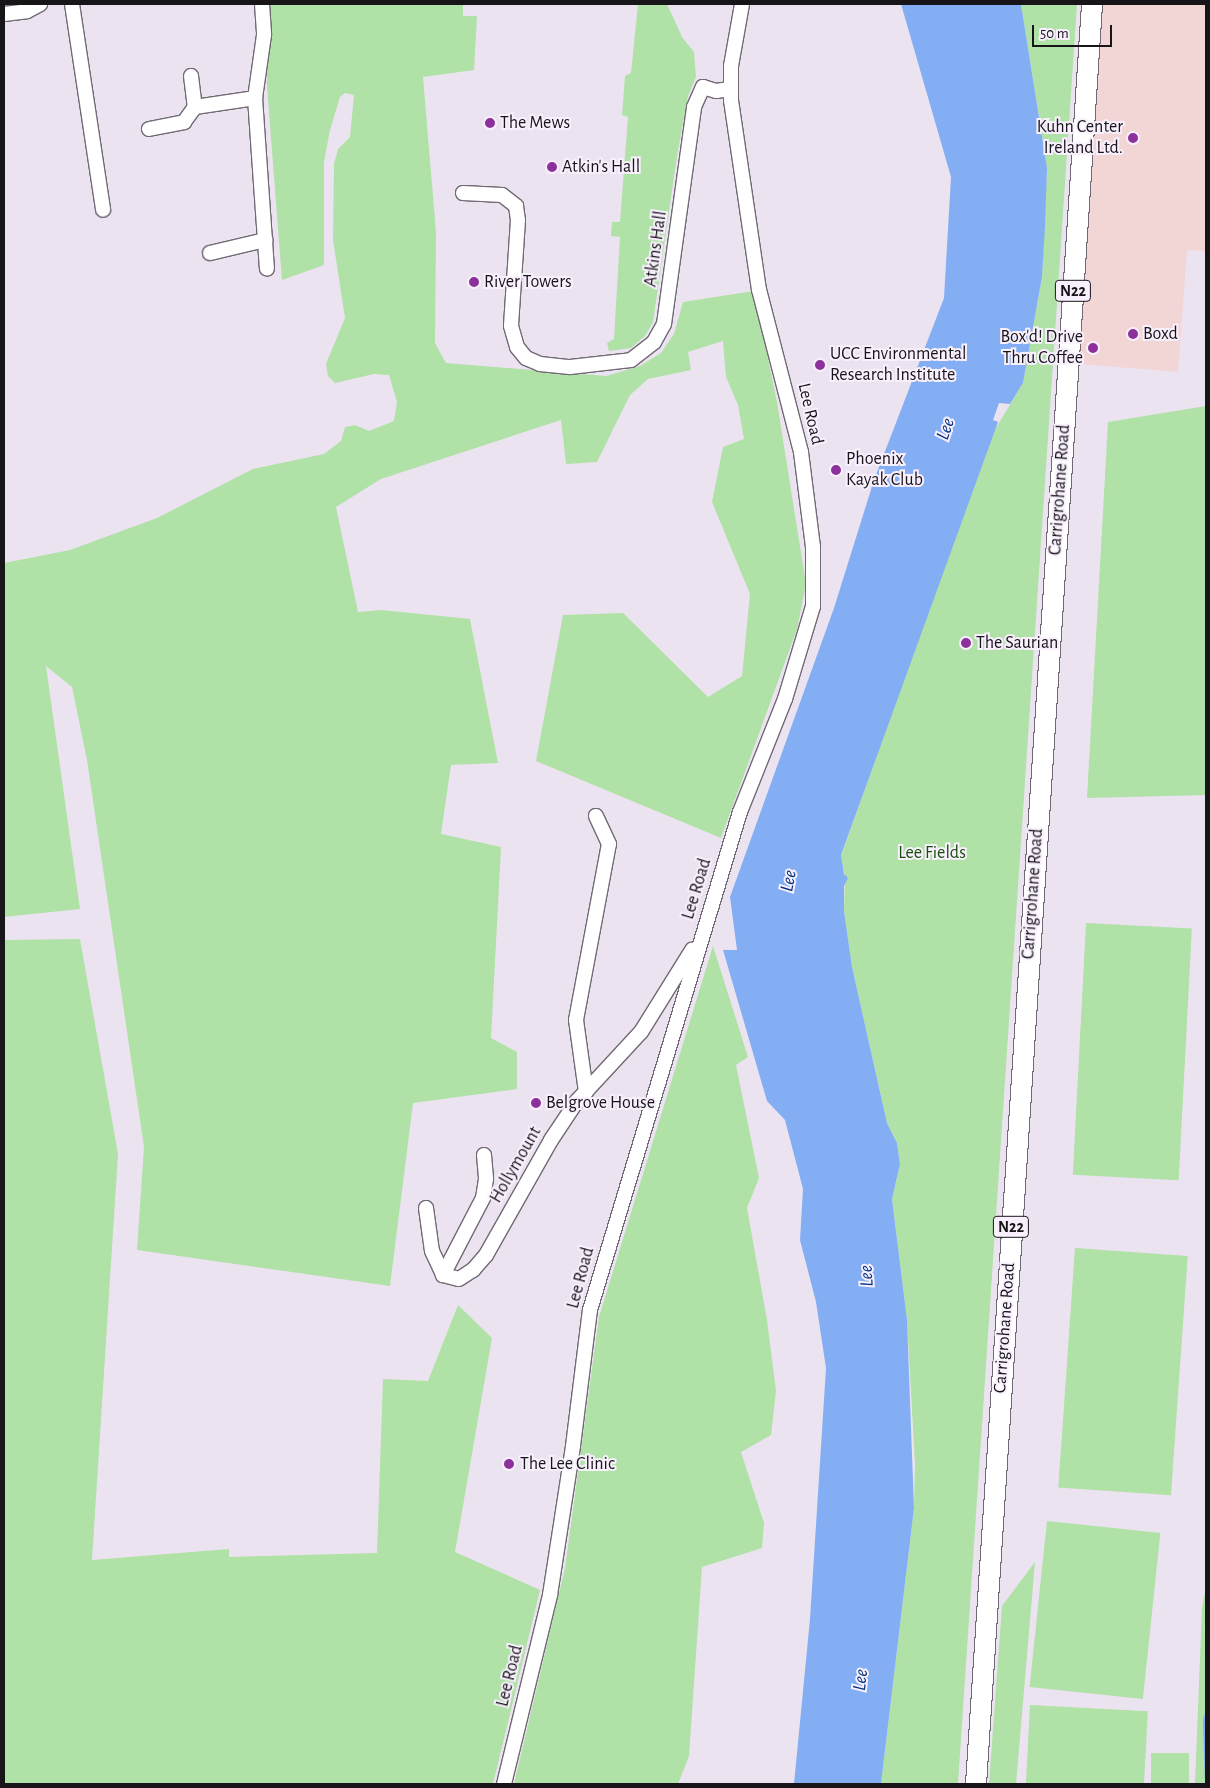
<!DOCTYPE html>
<style>
body{margin:0}
#map{position:relative;width:1210px;height:1788px;overflow:hidden;background:#ece3f1;font-family:"Alegreya Sans",sans-serif}
div>[style]{position:absolute}
.commercial>*{inset:0;background:#f1d6d5}
.green>*{inset:0;background:#b0e1a7;transform-origin:0 0}
.water>*{inset:0;background:#83aef4}
.stream>*{height:3px;margin:-1.5px;padding:0 1.5px;transform-origin:1.5px;border-radius:1.5px;background:#83aef4}
.roads{filter:drop-shadow(1px 0 #716975) drop-shadow(-1px 0 #716975) drop-shadow(0 1px #716975) drop-shadow(0 -1px #716975)}
.minor>*{height:14px;margin:-7px;padding:0 7px;transform-origin:7px;border-radius:7px;background:#fff}
.highway>*{height:20px;margin:-10px;padding:0 10px;transform-origin:10px;border-radius:10px;background:#fff}
.dots>*{width:14px;height:14px;translate:-50% -50%;box-sizing:border-box;border:2px solid #f9f0fe;border-radius:50%}
span{translate:-50% -50%;white-space:nowrap;text-align:center;line-height:1.15;-webkit-text-stroke:4px #f9f0fe;paint-order:stroke}
.shield-label span{padding:1px 4px;background:#f9f0fe;border:1px solid;border-radius:4px;-webkit-text-stroke-width:0}
.shield-label{font-size:16px;color:#181519;font-weight:700}
.poi-label{font-size:18px;color:#181519}
.left{translate:0 -50%;text-align:left}
.right{translate:-100% -50%;text-align:right}
.street-label{font-size:18px;color:#181519}
.park-label{font-size:18px;color:#174f0a}
.water-label{font-size:19px;color:#003381;font-style:italic}
.frame{position:absolute;inset:0;border:5px solid #181519;pointer-events:none}
.scale{position:absolute;left:1032px;top:25px;width:80px;height:22px;box-sizing:border-box;border:2px solid #181519;border-top:0;padding-left:6px;font-size:15px;line-height:18px;white-space:nowrap;color:#181519;-webkit-text-stroke:4px #f9f0fe;paint-order:stroke}
</style>
<div id="map">
<div class="commercial">
<i style="clip-path:polygon(1103px 4px,1206px 4px,1206px 251px,1187px 250px,1178px 372px,1079px 364px)"></i>
</div>
<div class="green">
<i style="clip-path:polygon(266px 4px,463px 4px,463px 16px,477px 16px,474px 70px,423px 77px,436px 232px,435px 343px,446px 363px,606px 376px,640px 366px,661px 353px,674px 334px,683px 302px,754px 291px,777px 402px,806px 584px,797px 629px,721px 838px,536px 761px,563px 615px,623px 613px,708px 697px,742px 676px,750px 594px,712px 502px,723px 447px,744px 439px,738px 405px,726px 377px,723px 341px,688px 352px,691px 370px,648px 379px,630px 395px,597px 462px,566px 464px,561px 420px,381px 479px,336px 507px,358px 612px,381px 610px,470px 619px,498px 763px,451px 765px,441px 834px,501px 847px,491px 1038px,517px 1052px,517px 1089px,413px 1103px,390px 1286px,137px 1250px,144px 1147px,87px 760px,72px 687px,46px 666px,80px 909px,4px 917px,4px 563px,70px 550px,157px 518px,253px 469px,324px 454px,341px 441px,345px 427px,355px 425px,369px 431px,394px 421px,397px 402px,389px 375px,374px 374px,335px 383px,328px 376px,326px 364px,345px 318px,333px 240px,334px 164px,338px 149px,350px 137px,354px 95px,345px 93px,340px 97px,330px 130px,324px 162px,324px 265px,282px 280px,267px 86px)"></i>
<i style="clip-path:polygon(638px 4px,667px 4px,682px 37px,694px 52px,696px 77px,688px 96px,677px 156px,653px 322px,645px 336px,631px 348px,609px 351px,607px 343px,614px 339px,620px 237px,611px 236px,612px 222px,620px 222px,628px 117px,622px 115px,625px 76px,631px 73px)"></i>
<i style="clip-path:polygon(1021px 4px,1077px 4px,958px 1784px,881px 1784px,914px 1508px,915px 1465px,907px 1320px,892px 1199px,900px 1164px,897px 1143px,887px 1123px,852px 967px,844px 911px,845px 876px,841px 856px,990px 438px,1023px 383px,1042px 277px,1047px 168px)"></i>
<i style="clip-path:polygon(1206px 406px,1206px 795px,1087px 798px,1108px 422px)"></i>
<i style="left:1086px;top:923px;width:106px;height:252px;rotate:3deg"></i>
<i style="clip-path:polygon(80px 939px,118px 1154px,92px 1560px,229px 1549px,229px 1557px,377px 1553px,383px 1379px,428px 1381px,458px 1305px,492px 1338px,455px 1552px,540px 1590px,493px 1784px,4px 1784px,4px 940px)"></i>
<i style="clip-path:polygon(713px 946px,748px 1057px,736px 1065px,759px 1178px,747px 1208px,767px 1320px,776px 1391px,771px 1435px,741px 1452px,764px 1523px,762px 1548px,702px 1567px,689px 1756px,678px 1784px,514px 1784px,565px 1568px,599px 1317px)"></i>
<i style="left:1075px;top:1248px;width:113px;height:240px;rotate:4deg"></i>
<i style="left:1047px;top:1521px;width:114px;height:167px;rotate:6deg"></i>
<i style="clip-path:polygon(1035px 1562px,1016px 1784px,989px 1784px,1002px 1606px)"></i>
<i style="clip-path:polygon(1206px 1587px,1206px 1784px,1195px 1784px,1202px 1608px)"></i>
<i style="left:1030px;top:1705px;width:118px;height:79px;rotate:3deg"></i>
<i style="left:1151px;top:1753px;width:38px;height:31px"></i>
</div>
<div class="water">
<i style="clip-path:polygon(901px 4px,1021px 4px,1047px 168px,1045px 226px,1042px 277px,1023px 383px,1010px 404px,999px 403px,993px 420px,998px 422px,841px 855px,844px 874px,848px 878px,844px 886px,844px 911px,852px 967px,887px 1123px,897px 1143px,900px 1164px,892px 1199px,907px 1320px,914px 1508px,881px 1784px,794px 1784px,810px 1619px,826px 1368px,816px 1302px,800px 1240px,803px 1189px,785px 1120px,767px 1101px,723px 950px,737px 950px,730px 897px,834px 608px,874px 480px,944px 298px,951px 177px)"></i>
</div>
<div class="stream">
<i style="left:1206px;top:1784px;width:64px;rotate:-91.8deg"></i>
<i style="left:1204px;top:1720px;width:7px;rotate:-74deg"></i>
</div>
<div class="roads">
<div class="minor">
<i style="left:72px;top:4px;width:208px;rotate:81.4deg"></i>
<i style="left:262px;top:4px;width:31px;rotate:86deg"></i>
<i style="left:264px;top:35px;width:64px;rotate:98.1deg"></i>
<i style="left:255px;top:98px;width:171px;rotate:86deg"></i>
<i style="left:4px;top:14px;width:23px;rotate:-7deg"></i>
<i style="left:27px;top:11px;width:15px;rotate:-28deg"></i>
<i style="left:191px;top:76px;width:31px;rotate:83deg"></i>
<i style="left:149px;top:129px;width:36px;rotate:-11deg"></i>
<i style="left:184px;top:122px;width:19px;rotate:-54deg"></i>
<i style="left:195px;top:107px;width:61px;rotate:-8.5deg"></i>
<i style="left:463px;top:193px;width:39px;rotate:3deg"></i>
<i style="left:502px;top:195px;width:18px;rotate:38deg"></i>
<i style="left:516px;top:206px;width:14px;rotate:82deg"></i>
<i style="left:518px;top:220px;width:106px;rotate:93.8deg"></i>
<i style="left:511px;top:326px;width:22px;rotate:74deg"></i>
<i style="left:517px;top:347px;width:14px;rotate:51deg"></i>
<i style="left:526px;top:358px;width:15px;rotate:23deg"></i>
<i style="left:540px;top:364px;width:30px;rotate:6deg"></i>
<i style="left:570px;top:367px;width:61px;rotate:-6.5deg"></i>
<i style="left:631px;top:360px;width:29px;rotate:-38deg"></i>
<i style="left:654px;top:342px;width:21px;rotate:-61deg"></i>
<i style="left:664px;top:324px;width:219px;rotate:-82.1deg"></i>
<i style="left:694px;top:107px;width:22px;rotate:-66deg"></i>
<i style="left:703px;top:87px;width:14px;rotate:17deg"></i>
<i style="left:716px;top:91px;width:14px;rotate:-8deg"></i>
<i style="left:210px;top:253px;width:57px;rotate:-13.3deg"></i>
<i style="left:586px;top:1092px;width:73px;rotate:-97.9deg"></i>
<i style="left:576px;top:1020px;width:179px;rotate:-79.4deg"></i>
<i style="left:609px;top:844px;width:31px;rotate:-115deg"></i>
<i style="left:484px;top:1155px;width:24px;rotate:85deg"></i>
<i style="left:486px;top:1179px;width:19px;rotate:99deg"></i>
<i style="left:483px;top:1198px;width:87px;rotate:117.5deg"></i>
<i style="left:443px;top:1275px;width:16px;rotate:14deg"></i>
<i style="left:459px;top:1279px;width:17px;rotate:-33deg"></i>
<i style="left:473px;top:1270px;width:20px;rotate:-49deg"></i>
<i style="left:486px;top:1255px;width:132px;rotate:-60.5deg"></i>
<i style="left:551px;top:1140px;width:47px;rotate:-56.3deg"></i>
<i style="left:577px;top:1101px;width:94px;rotate:-47.2deg"></i>
<i style="left:641px;top:1032px;width:97px;rotate:-58.1deg"></i>
<i style="left:426px;top:1208px;width:43px;rotate:82.1deg"></i>
<i style="left:432px;top:1251px;width:26px;rotate:65deg"></i>
<i style="left:504px;top:1784px;width:195px;rotate:-76.3deg"></i>
<i style="left:550px;top:1595px;width:151px;rotate:-81.2deg"></i>
<i style="left:573px;top:1446px;width:137px;rotate:-82.9deg"></i>
<i style="left:590px;top:1310px;width:520px;rotate:-73.24deg"></i>
<i style="left:740px;top:812px;width:122px;rotate:-68.3deg"></i>
<i style="left:785px;top:699px;width:97px;rotate:-73.2deg"></i>
<i style="left:813px;top:606px;width:59px;rotate:-90deg"></i>
<i style="left:813px;top:547px;width:96px;rotate:-97.2deg"></i>
<i style="left:801px;top:452px;width:167px;rotate:-104.5deg"></i>
<i style="left:759px;top:290px;width:192px;rotate:-98.4deg"></i>
<i style="left:731px;top:100px;width:34px;rotate:-90deg"></i>
<i style="left:731px;top:66px;width:63px;rotate:-79.9deg"></i>
</div>
<div class="highway">
<i style="left:976px;top:1784px;width:1784px;rotate:-86.27deg"></i>
</div>
</div>
<div class="dots">
<i style="left:490px;top:123px;background:#8c309b"></i>
<i style="left:1133px;top:138px;background:#8c309b"></i>
<i style="left:552px;top:167px;background:#8c309b"></i>
<i style="left:474px;top:282px;background:#8c309b"></i>
<i style="left:1133px;top:334px;background:#8c309b"></i>
<i style="left:1093px;top:348px;background:#8c309b"></i>
<i style="left:820px;top:365px;background:#8c309b"></i>
<i style="left:836px;top:470px;background:#8c309b"></i>
<i style="left:966px;top:643px;background:#8c309b"></i>
<i style="left:536px;top:1103px;background:#8c309b"></i>
<i style="left:509px;top:1464px;background:#8c309b"></i>
</div>
<div class="shield-label">
<span style="left:1073px;top:291px">N22</span>
<span style="left:1011px;top:1227px">N22</span>
</div>
<div class="poi-label">
<span class="left" style="left:500px;top:123px">The Mews</span>
<span class="right" style="left:1123px;top:138px">Kuhn Center<br>Ireland Ltd.</span>
<span class="left" style="left:562px;top:167px">Atkin's Hall</span>
<span class="left" style="left:484px;top:282px">River Towers</span>
<span class="left" style="left:1143px;top:334px">Boxd</span>
<span class="right" style="left:1083px;top:348px">Box'd! Drive<br>Thru Coffee</span>
<span class="left" style="left:830px;top:365px">UCC Environmental<br>Research Institute</span>
<span class="left" style="left:846px;top:470px">Phoenix<br>Kayak Club</span>
<span class="left" style="left:976px;top:643px">The Saurian</span>
<span class="left" style="left:546px;top:1103px">Belgrove House</span>
<span class="left" style="left:520px;top:1464px">The Lee Clinic</span>
</div>
<div class="street-label">
<span style="left:656px;top:249px;rotate:-82deg">Atkins Hall</span>
<span style="left:810px;top:414px;rotate:77deg">Lee Road</span>
<span style="left:1060px;top:490px;rotate:-86deg">Carrigrohane Road</span>
<span style="left:697px;top:889px;rotate:-73deg">Lee Road</span>
<span style="left:1033px;top:894px;rotate:-86deg">Carrigrohane Road</span>
<span style="left:516px;top:1165px;rotate:-60deg">Hollymount</span>
<span style="left:581px;top:1278px;rotate:-75deg">Lee Road</span>
<span style="left:1005px;top:1328px;rotate:-86deg">Carrigrohane Road</span>
<span style="left:510px;top:1676px;rotate:-76deg">Lee Road</span>
</div>
<div class="park-label">
<span style="left:932px;top:853px">Lee Fields</span>
</div>
<div class="water-label">
<span style="left:946px;top:429px;rotate:-71deg">Lee</span>
<span style="left:789px;top:881px;rotate:-80deg">Lee</span>
<span style="left:867px;top:1276px;rotate:-93deg">Lee</span>
<span style="left:861px;top:1680px;rotate:-83deg">Lee</span>
</div>
<div class="frame"></div>
<div class="scale">50 m</div>
</div>
